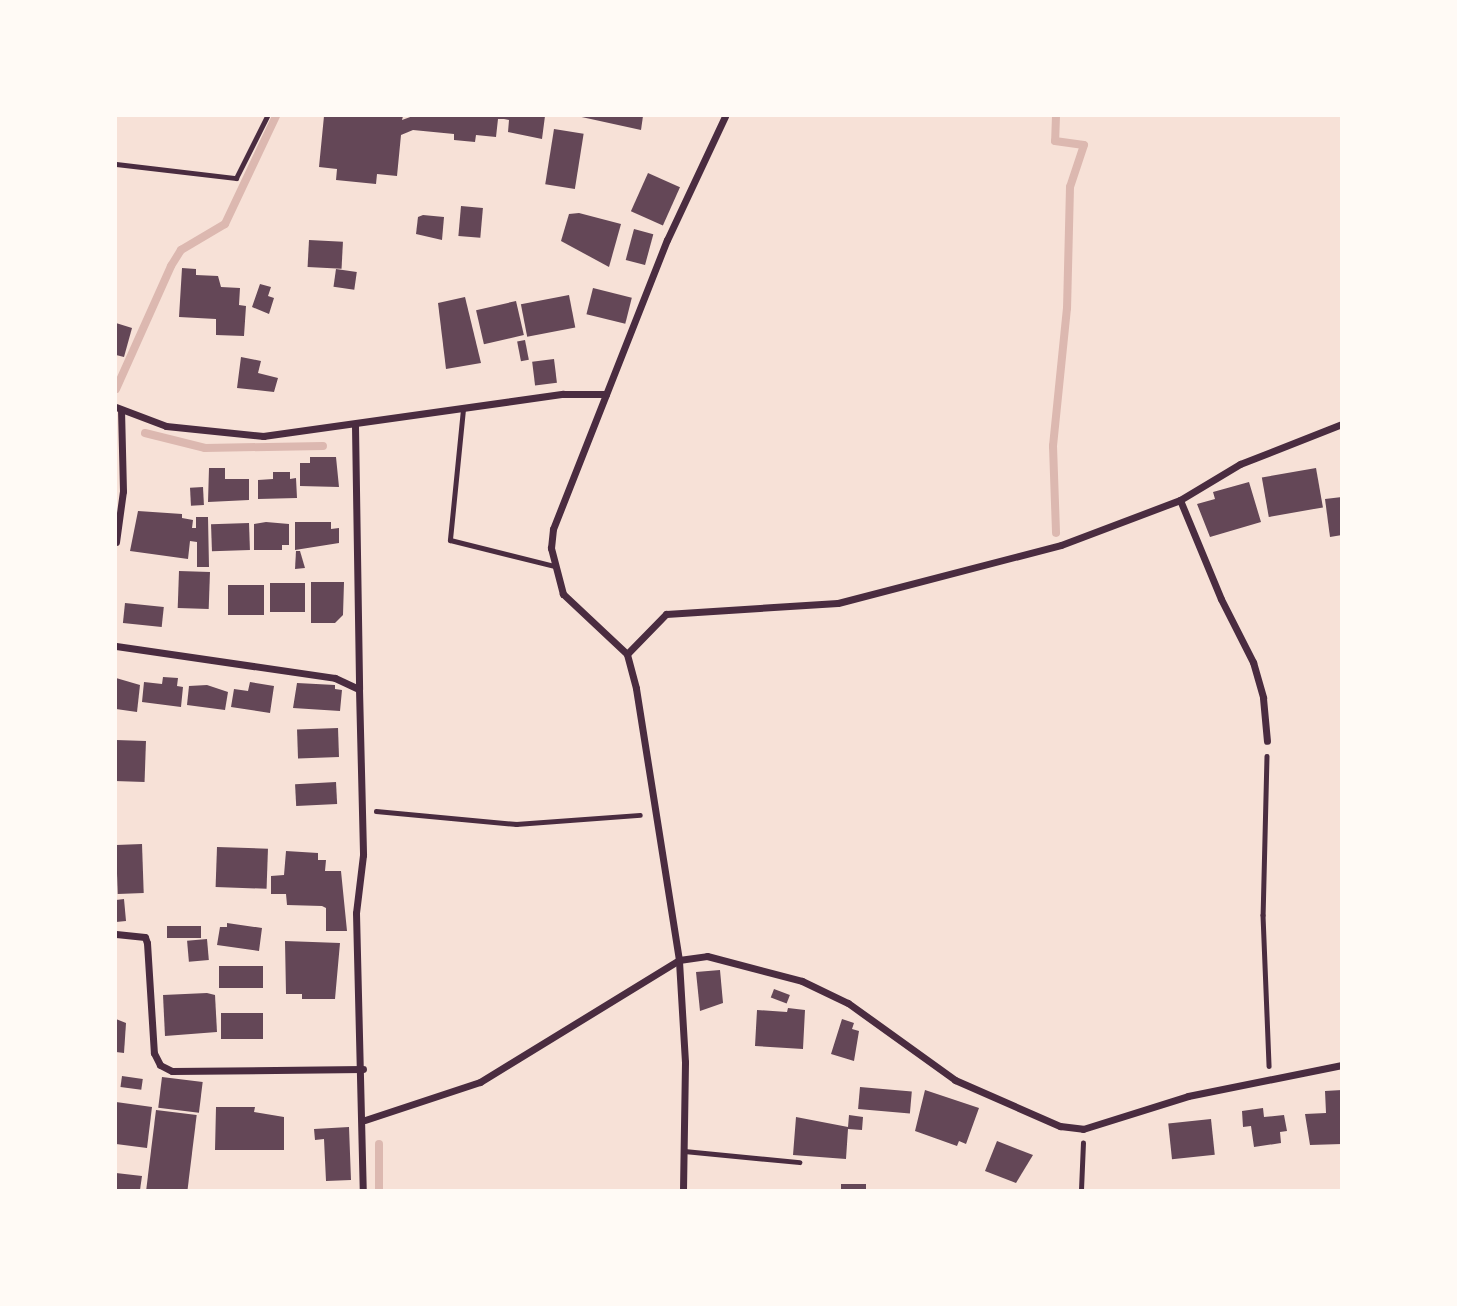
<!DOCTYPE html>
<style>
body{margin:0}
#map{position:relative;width:1457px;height:1306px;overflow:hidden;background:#f7e1d7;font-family:"Open Sans",sans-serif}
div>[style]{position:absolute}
.stream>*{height:8px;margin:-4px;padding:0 4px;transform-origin:4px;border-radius:4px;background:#dcb8b0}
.building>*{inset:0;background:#644757;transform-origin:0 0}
.path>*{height:4.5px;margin:-2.25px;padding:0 2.25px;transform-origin:2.25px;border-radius:2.25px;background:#4a2c40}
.service>*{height:5px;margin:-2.5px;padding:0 2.5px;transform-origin:2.5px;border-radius:2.5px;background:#4a2c40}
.minor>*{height:7px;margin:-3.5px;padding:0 3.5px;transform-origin:3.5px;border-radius:3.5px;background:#4a2c40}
span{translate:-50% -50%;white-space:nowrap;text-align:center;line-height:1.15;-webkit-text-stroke:7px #fffaf5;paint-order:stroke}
.frame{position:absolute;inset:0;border:117px solid #fffaf5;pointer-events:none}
</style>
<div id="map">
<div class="stream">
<i style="left:1056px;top:116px;width:25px;rotate:92deg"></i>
<i style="left:1055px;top:141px;width:29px;rotate:8deg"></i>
<i style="left:1084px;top:145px;width:44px;rotate:108.4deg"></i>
<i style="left:1070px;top:187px;width:121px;rotate:91.4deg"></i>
<i style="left:1067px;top:308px;width:139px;rotate:95.8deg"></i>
<i style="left:1053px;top:446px;width:87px;rotate:88deg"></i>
<i style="left:116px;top:389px;width:135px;rotate:-65.9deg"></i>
<i style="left:171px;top:266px;width:19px;rotate:-58deg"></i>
<i style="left:181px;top:250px;width:51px;rotate:-30.6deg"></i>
<i style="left:225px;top:224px;width:119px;rotate:-64.7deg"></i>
<i style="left:145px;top:433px;width:62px;rotate:14deg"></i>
<i style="left:205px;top:448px;width:118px;rotate:-1deg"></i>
<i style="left:379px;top:1144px;width:46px;rotate:90deg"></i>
</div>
<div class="building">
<i style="clip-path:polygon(324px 116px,403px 116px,402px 120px,413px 116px,545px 116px,542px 139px,508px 132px,509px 120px,504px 119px,498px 119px,496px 137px,476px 135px,475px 142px,454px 140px,454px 134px,413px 130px,401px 135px,397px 176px,377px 174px,376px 184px,336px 180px,337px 169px,319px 167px)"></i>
<i style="clip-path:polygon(577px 116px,643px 116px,641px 130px)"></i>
<i style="left:554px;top:129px;width:30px;height:56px;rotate:9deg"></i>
<i style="left:648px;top:173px;width:35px;height:42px;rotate:24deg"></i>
<i style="left:461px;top:206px;width:22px;height:30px;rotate:5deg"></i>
<i style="clip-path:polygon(579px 213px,621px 224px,609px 267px,561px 241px,569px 214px)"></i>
<i style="clip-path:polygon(423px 215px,444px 217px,442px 240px,416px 234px,418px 217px)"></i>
<i style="left:634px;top:229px;width:20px;height:32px;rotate:15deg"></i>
<i style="left:309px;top:240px;width:34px;height:27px;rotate:3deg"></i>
<i style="clip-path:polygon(182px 268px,196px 269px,196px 275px,218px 276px,221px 287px,240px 288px,239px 305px,246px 306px,244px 336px,216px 335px,216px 319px,179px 317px)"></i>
<i style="left:336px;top:269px;width:21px;height:18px;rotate:8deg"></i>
<i style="clip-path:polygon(260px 284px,271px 287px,268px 296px,274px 298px,269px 314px,252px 307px)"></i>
<i style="left:593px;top:288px;width:40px;height:27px;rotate:14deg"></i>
<i style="left:569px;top:295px;width:33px;height:49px;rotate:79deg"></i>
<i style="clip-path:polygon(465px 297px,481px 363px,446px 369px,438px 303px)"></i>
<i style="left:516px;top:301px;width:35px;height:41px;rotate:77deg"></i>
<i style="clip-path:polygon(116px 323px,132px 328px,124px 357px,116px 355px)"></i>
<i style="left:525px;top:340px;width:20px;height:8px;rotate:79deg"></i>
<i style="clip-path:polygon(241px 357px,261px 361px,258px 373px,278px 378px,274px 392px,237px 388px)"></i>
<i style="left:554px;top:359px;width:24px;height:22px;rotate:83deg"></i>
<i style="clip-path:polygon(310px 457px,336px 457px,339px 487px,300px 486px,300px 463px,310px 463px)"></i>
<i style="clip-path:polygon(209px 468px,225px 468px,225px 479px,249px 479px,249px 500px,208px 502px)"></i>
<i style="left:1316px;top:468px;width:40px;height:55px;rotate:80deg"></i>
<i style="clip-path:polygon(273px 472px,290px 472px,290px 479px,296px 478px,297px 498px,258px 499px,258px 480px,273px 479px)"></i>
<i style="clip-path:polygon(1249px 482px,1261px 522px,1210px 537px,1197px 504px,1215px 499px,1213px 492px)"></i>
<i style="left:203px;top:487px;width:18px;height:13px;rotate:87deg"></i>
<i style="clip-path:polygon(1342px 497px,1342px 535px,1330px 537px,1325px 499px)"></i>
<i style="clip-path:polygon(138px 511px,182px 514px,182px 518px,193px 520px,192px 528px,196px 528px,196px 517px,208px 517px,209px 567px,197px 567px,197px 542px,190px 541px,188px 559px,130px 551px)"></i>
<i style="clip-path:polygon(266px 522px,289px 524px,289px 545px,282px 545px,282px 550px,254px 550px,254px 524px)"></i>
<i style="clip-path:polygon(295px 522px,331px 522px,331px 529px,339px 528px,339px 543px,295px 550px)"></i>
<i style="left:249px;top:523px;width:27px;height:38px;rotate:88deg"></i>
<i style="clip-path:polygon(296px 551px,300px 551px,305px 568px,295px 569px)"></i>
<i style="left:179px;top:571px;width:31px;height:37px;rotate:2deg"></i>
<i style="clip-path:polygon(311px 582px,344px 582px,343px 615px,335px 623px,311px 623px)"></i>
<i style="left:270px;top:583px;width:35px;height:29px"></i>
<i style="left:228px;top:585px;width:36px;height:30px"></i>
<i style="left:125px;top:603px;width:39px;height:20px;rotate:6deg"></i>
<i style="clip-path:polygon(163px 677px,178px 678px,177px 686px,183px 687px,181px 707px,142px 702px,144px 682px,162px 684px)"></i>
<i style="clip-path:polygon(116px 678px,140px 685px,137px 712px,116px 709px)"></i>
<i style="clip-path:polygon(250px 682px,274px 686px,270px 713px,231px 707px,234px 689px,248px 691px)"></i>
<i style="clip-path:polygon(297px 683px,335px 685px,335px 689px,342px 690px,340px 711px,293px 708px)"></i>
<i style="clip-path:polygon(207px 685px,228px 692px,225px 710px,187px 705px,189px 686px)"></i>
<i style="left:338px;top:728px;width:29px;height:41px;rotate:88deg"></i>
<i style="left:116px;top:740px;width:30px;height:41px;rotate:2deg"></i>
<i style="left:336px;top:782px;width:22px;height:41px;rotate:87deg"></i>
<i style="left:142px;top:844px;width:49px;height:26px;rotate:88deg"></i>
<i style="left:217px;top:847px;width:51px;height:40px;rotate:2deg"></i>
<i style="clip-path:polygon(286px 851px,318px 853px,318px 860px,326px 860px,325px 871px,341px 871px,347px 931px,326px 931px,326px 908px,322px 906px,287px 905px,286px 894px,271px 894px,271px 876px,284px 875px)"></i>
<i style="clip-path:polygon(124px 899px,126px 921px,116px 922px,116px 900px)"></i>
<i style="clip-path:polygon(227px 923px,262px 928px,259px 951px,217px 945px,220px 927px,227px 927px)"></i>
<i style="left:201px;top:926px;width:12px;height:34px;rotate:90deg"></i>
<i style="left:207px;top:939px;width:21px;height:20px;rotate:85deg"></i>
<i style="clip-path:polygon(285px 941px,340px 943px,335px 999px,302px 999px,302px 994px,286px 994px)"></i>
<i style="left:263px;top:966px;width:22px;height:44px;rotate:90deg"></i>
<i style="clip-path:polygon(720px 970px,723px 1003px,700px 1011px,696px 972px)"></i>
<i style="left:774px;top:989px;width:17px;height:9px;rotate:21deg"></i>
<i style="clip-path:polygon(207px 993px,215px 995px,217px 1032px,165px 1036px,163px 995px)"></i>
<i style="clip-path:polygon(788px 1008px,805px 1010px,803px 1049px,755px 1046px,757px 1010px,787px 1012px)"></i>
<i style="left:221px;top:1013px;width:42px;height:26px"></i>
<i style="clip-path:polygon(116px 1019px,126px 1023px,124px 1053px,116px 1052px)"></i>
<i style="clip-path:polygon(842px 1019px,854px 1023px,852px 1029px,859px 1031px,854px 1061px,831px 1054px)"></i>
<i style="left:122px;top:1076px;width:21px;height:11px;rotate:8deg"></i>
<i style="left:162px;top:1077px;width:41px;height:31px;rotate:7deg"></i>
<i style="left:860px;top:1087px;width:52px;height:22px;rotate:5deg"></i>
<i style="clip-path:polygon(925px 1090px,979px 1108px,966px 1144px,959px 1141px,957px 1146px,915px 1131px)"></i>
<i style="clip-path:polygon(1342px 1090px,1342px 1144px,1310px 1145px,1305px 1114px,1326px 1113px,1325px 1091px)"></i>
<i style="clip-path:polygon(116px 1102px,152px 1107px,147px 1148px,116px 1144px)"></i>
<i style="clip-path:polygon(216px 1107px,255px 1107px,254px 1112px,284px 1117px,284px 1150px,215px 1150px)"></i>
<i style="clip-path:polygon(1263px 1108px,1264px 1117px,1284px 1115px,1287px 1131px,1280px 1132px,1281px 1143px,1254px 1147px,1251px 1126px,1243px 1127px,1242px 1111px)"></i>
<i style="left:156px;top:1110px;width:41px;height:81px;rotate:7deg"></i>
<i style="clip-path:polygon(849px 1115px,863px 1117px,862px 1130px,848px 1129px,846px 1159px,793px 1155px,796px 1117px,848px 1127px)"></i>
<i style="left:1211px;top:1119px;width:36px;height:43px;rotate:84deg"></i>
<i style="clip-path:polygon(349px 1127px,351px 1180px,326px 1181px,324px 1139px,315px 1140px,314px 1129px)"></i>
<i style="clip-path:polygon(997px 1141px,1033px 1155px,1016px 1183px,985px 1171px)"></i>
<i style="clip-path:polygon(116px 1173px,142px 1176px,140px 1190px,116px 1190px)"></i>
<i style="left:841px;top:1184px;width:25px;height:6px"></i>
</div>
<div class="path">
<i style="left:1267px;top:756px;width:159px;rotate:91.4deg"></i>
<i style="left:1263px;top:915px;width:151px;rotate:87.7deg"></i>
<i style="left:376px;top:811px;width:141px;rotate:5.3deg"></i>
<i style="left:516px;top:824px;width:124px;rotate:-4.2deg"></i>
<i style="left:1081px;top:1190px;width:47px;rotate:-87.6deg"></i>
</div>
<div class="service">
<i style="left:116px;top:164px;width:121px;rotate:6.7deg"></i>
<i style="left:236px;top:178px;width:69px;rotate:-63.4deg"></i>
<i style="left:463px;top:409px;width:132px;rotate:95.7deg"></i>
<i style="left:450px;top:540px;width:107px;rotate:14deg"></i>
<i style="left:684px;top:1151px;width:116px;rotate:5.5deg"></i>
</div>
<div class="minor">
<i style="left:116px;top:407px;width:53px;rotate:20.8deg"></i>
<i style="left:166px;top:426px;width:98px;rotate:5.9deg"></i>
<i style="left:263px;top:436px;width:303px;rotate:-8deg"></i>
<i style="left:563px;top:394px;width:43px"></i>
<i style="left:355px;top:426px;width:263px;rotate:89.1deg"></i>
<i style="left:1180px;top:500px;width:107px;rotate:67.5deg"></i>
<i style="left:1221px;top:599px;width:71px;rotate:63.1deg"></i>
<i style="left:1253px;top:662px;width:37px;rotate:74deg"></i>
<i style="left:1263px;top:698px;width:43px;rotate:84.7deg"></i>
<i style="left:116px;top:542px;width:51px;rotate:-82.2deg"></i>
<i style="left:123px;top:491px;width:81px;rotate:-91.4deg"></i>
<i style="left:116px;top:646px;width:221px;rotate:8.3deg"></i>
<i style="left:335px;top:678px;width:26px;rotate:25deg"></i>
<i style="left:359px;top:689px;width:166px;rotate:88.6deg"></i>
<i style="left:363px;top:855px;width:58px;rotate:96.9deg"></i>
<i style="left:356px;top:913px;width:277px;rotate:88.6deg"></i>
<i style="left:627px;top:654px;width:56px;rotate:-45.7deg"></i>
<i style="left:666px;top:614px;width:172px;rotate:-3.7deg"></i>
<i style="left:838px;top:603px;width:230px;rotate:-14.6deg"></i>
<i style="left:1061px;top:545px;width:127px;rotate:-20.7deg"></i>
<i style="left:1180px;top:500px;width:70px;rotate:-31deg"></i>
<i style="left:1240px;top:464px;width:110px;rotate:-21.4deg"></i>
<i style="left:116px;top:934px;width:29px;rotate:6deg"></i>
<i style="left:145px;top:937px;width:6px;rotate:72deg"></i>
<i style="left:147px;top:943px;width:110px;rotate:86.4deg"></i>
<i style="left:154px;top:1053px;width:13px;rotate:63deg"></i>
<i style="left:160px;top:1065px;width:13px;rotate:27deg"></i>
<i style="left:172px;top:1071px;width:191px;rotate:-0.6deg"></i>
<i style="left:365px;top:1120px;width:121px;rotate:-18.3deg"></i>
<i style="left:480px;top:1082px;width:233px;rotate:-31.5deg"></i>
<i style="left:679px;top:960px;width:28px;rotate:-8deg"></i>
<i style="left:707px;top:956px;width:98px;rotate:14.7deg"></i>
<i style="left:802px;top:981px;width:51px;rotate:25.6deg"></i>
<i style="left:848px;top:1003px;width:132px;rotate:35.7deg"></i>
<i style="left:955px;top:1080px;width:115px;rotate:23.7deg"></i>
<i style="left:1060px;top:1126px;width:23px;rotate:7deg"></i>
<i style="left:1083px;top:1129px;width:110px;rotate:-17.4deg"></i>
<i style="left:1188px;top:1096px;width:157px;rotate:-11.4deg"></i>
<i style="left:683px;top:1190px;width:128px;rotate:-89.1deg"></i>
<i style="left:685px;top:1062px;width:102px;rotate:-93.4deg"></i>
<i style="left:679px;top:960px;width:275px;rotate:-99deg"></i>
<i style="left:636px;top:688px;width:35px;rotate:-105deg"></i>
<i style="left:627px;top:654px;width:88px;rotate:-136.8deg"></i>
<i style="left:563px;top:594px;width:48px;rotate:-104.6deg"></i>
<i style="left:551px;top:548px;width:19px;rotate:-84deg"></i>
<i style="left:553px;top:529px;width:311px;rotate:-68.5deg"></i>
<i style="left:667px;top:240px;width:137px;rotate:-64.9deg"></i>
</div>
<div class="frame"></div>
</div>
